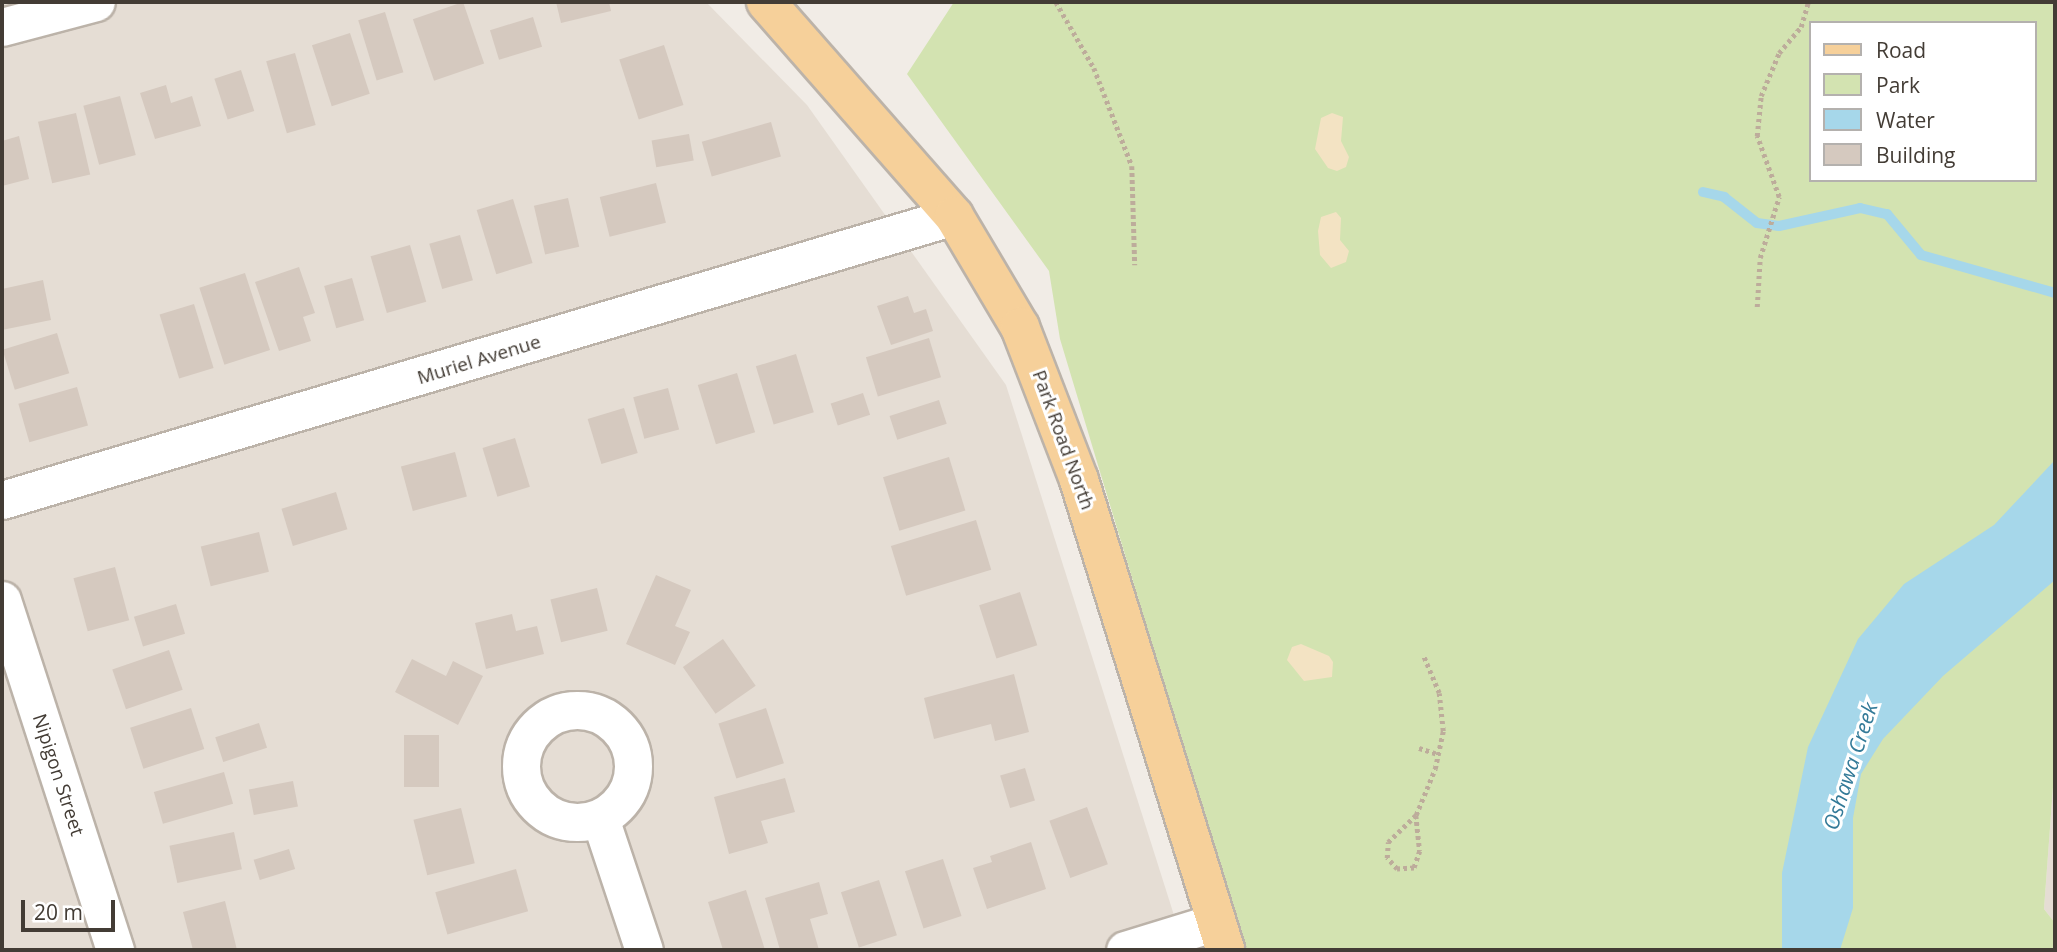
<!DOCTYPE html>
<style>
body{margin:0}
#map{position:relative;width:2057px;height:952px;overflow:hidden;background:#f1ece6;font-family:"Open Sans",sans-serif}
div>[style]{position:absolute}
.residential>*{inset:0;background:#e5ddd4}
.green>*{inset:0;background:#d3e3b1}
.sand>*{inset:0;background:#f3e3c3}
.water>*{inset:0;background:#a6d7ea}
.stream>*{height:10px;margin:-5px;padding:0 5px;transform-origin:5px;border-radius:5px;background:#a6d7ea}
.building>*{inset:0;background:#d5c9bf;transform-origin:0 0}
.path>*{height:4.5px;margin-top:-2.25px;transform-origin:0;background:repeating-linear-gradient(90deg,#bdac9b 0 3.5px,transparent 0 7px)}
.roads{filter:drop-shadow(2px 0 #bcb3a9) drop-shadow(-2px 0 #bcb3a9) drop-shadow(0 2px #bcb3a9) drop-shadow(0 -2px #bcb3a9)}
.minor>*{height:37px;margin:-18.5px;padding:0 18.5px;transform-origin:18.5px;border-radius:18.5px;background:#fff}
.minor>.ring{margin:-18.5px;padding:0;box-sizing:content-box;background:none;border:37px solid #fff;border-radius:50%}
.major>*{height:38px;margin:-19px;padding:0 19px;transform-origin:19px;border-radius:19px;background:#f6d09a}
span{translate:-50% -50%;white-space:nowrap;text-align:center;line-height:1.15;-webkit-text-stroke:6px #fff;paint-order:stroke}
.street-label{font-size:19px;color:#433c35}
.water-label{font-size:21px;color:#337a98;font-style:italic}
.frame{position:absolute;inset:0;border:4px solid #433c35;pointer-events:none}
.legend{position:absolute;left:1809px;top:21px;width:228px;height:161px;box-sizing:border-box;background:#fff;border:2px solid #b4b1ae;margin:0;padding:9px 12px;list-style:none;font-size:21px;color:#433c35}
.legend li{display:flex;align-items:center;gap:14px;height:35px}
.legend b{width:35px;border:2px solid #b4b1ae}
.scale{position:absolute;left:21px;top:900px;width:94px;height:32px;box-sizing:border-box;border:4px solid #433c35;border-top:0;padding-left:9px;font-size:21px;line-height:24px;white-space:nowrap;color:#433c35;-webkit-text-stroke:5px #fff;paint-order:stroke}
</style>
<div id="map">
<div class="residential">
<i style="clip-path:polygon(2px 2px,706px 2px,807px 105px,1006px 385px,1185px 950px,2px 950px)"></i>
<i style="clip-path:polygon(2055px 760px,2055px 923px,2044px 909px)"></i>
</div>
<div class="green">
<i style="clip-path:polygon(evenodd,954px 2px,2055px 2px,2055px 760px,2044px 909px,2055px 923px,2055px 950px,1218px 950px,1232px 910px,1060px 339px,1049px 271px,907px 74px,954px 2px,1810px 23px,2034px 23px,2034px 180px,1810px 180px,1810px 23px)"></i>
</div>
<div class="sand">
<i style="clip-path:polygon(1332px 113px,1343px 117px,1341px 141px,1349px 157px,1346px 167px,1337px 171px,1328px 168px,1315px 149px,1321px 118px)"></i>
<i style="clip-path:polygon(1336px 212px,1341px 218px,1340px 240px,1349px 251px,1346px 262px,1331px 268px,1320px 255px,1318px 231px,1321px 217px)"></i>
<i style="clip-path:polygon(1301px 644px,1329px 656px,1333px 662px,1332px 677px,1304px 681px,1287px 660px,1292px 647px)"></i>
</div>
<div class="water">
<i style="clip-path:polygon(2055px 460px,2055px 580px,1943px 676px,1883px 739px,1861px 774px,1853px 818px,1853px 908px,1840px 950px,1782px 950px,1782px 873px,1808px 747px,1858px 639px,1904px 584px,1994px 525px)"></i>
</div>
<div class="stream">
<i style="left:1703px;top:192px;width:22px;rotate:13deg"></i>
<i style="left:1724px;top:197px;width:42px;rotate:38.2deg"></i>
<i style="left:1757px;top:223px;width:22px;rotate:8deg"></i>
<i style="left:1779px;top:226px;width:83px;rotate:-12.5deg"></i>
<i style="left:1860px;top:208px;width:28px;rotate:13deg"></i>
<i style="left:1887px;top:214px;width:53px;rotate:50.3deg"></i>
<i style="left:1921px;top:255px;width:139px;rotate:15.8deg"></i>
</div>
<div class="building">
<i style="left:463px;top:2px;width:65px;height:53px;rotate:71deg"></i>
<i style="clip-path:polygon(556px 2px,609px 2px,611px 11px,561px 23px)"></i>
<i style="left:385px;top:12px;width:63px;height:28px;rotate:73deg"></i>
<i style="left:533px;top:17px;width:31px;height:45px;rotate:73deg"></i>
<i style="left:350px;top:33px;width:64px;height:40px;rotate:72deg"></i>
<i style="left:664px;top:45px;width:63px;height:47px;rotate:72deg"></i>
<i style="left:295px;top:53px;width:75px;height:30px;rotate:74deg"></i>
<i style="left:241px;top:70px;width:43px;height:28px;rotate:72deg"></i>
<i style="clip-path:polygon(166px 85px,171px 103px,192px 96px,201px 126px,155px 139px,140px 93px)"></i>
<i style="left:120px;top:96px;width:61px;height:38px;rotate:75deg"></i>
<i style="left:76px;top:113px;width:63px;height:39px;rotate:77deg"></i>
<i style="left:771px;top:122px;width:36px;height:72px;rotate:74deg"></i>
<i style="left:689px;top:134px;width:27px;height:38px;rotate:80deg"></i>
<i style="clip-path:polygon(19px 136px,29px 179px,2px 186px,2px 141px)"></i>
<i style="left:656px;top:183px;width:41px;height:58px;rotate:76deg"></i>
<i style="left:568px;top:198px;width:50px;height:35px;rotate:77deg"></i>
<i style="left:513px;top:199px;width:67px;height:38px;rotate:73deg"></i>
<i style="left:460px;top:235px;width:47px;height:32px;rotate:74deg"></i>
<i style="left:410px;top:245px;width:59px;height:41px;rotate:74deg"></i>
<i style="clip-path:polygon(299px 267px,315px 313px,303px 317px,311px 341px,279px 351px,255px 282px)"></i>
<i style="left:245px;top:273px;width:81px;height:48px;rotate:72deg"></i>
<i style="left:352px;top:278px;width:44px;height:29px;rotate:74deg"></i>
<i style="clip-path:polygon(43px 280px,51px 320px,2px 330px,2px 289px)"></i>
<i style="clip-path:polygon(908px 296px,914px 313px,926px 309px,933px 331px,891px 345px,877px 306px)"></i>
<i style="left:194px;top:304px;width:67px;height:36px;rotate:73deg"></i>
<i style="left:57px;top:333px;width:42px;height:57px;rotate:73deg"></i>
<i style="left:929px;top:338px;width:41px;height:66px;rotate:73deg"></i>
<i style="left:796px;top:354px;width:61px;height:42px;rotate:73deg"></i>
<i style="left:737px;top:373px;width:62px;height:41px;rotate:73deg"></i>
<i style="left:77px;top:387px;width:40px;height:61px;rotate:74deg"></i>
<i style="left:668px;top:388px;width:43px;height:36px;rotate:75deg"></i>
<i style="left:863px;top:393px;width:23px;height:34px;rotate:72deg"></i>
<i style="left:939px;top:400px;width:25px;height:52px;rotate:72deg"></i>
<i style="left:624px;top:408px;width:47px;height:38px;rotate:73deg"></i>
<i style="left:515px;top:438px;width:51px;height:34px;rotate:73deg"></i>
<i style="left:455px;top:452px;width:46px;height:56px;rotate:75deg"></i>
<i style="left:949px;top:457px;width:56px;height:69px;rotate:73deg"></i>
<i style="left:336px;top:492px;width:39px;height:57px;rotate:73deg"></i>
<i style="left:976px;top:520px;width:52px;height:89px;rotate:73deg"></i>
<i style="left:259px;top:532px;width:41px;height:60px;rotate:76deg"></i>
<i style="left:115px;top:567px;width:55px;height:43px;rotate:75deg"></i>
<i style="clip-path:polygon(656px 575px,691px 590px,675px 626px,690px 632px,675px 665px,626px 644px)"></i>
<i style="left:597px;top:588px;width:44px;height:48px;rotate:76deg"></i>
<i style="left:1020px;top:592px;width:56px;height:43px;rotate:72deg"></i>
<i style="left:176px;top:604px;width:31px;height:44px;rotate:73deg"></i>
<i style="clip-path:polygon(512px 614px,516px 631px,537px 626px,544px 654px,486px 669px,475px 623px)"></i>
<i style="left:723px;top:639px;width:57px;height:49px;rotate:55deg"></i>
<i style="left:169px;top:650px;width:42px;height:60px;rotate:71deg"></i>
<i style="clip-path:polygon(412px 659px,446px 676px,453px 661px,483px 676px,458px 725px,395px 692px)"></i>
<i style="clip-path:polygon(1014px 674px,1029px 732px,995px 741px,991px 724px,934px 739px,924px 698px)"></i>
<i style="left:191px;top:708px;width:43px;height:64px;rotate:72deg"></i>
<i style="left:766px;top:708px;width:58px;height:50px;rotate:72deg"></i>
<i style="left:259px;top:723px;width:26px;height:46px;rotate:72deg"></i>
<i style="left:404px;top:735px;width:35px;height:52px"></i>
<i style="left:1025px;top:768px;width:34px;height:26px;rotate:73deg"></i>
<i style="left:224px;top:772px;width:33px;height:73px;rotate:74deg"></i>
<i style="clip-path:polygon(785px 778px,795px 812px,761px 821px,768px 843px,729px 854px,714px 797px)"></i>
<i style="left:293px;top:781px;width:26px;height:45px;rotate:79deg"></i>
<i style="left:1087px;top:807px;width:61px;height:40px;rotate:70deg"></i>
<i style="left:461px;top:808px;width:57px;height:49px;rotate:76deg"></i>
<i style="left:234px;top:832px;width:38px;height:66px;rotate:78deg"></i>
<i style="clip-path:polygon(1031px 842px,1046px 889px,987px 909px,973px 868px,992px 862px,990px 856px)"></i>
<i style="left:289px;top:849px;width:21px;height:37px;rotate:73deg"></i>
<i style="left:943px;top:859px;width:60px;height:40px;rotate:72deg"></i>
<i style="left:516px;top:869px;width:44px;height:84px;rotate:74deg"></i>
<i style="left:879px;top:880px;width:58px;height:40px;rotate:72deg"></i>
<i style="clip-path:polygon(819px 882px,828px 914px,810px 919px,819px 950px,780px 950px,765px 898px)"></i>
<i style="clip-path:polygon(746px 890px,765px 950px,723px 950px,708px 902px)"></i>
<i style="clip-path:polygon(225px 901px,237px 950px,193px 950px,183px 912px)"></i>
</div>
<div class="path">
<i style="left:1056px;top:2px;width:76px;rotate:60.1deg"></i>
<i style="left:1094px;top:68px;width:105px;rotate:68.8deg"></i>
<i style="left:1132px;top:166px;width:99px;rotate:88.3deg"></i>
<i style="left:1757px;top:307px;width:49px;rotate:-86.5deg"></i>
<i style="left:1760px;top:258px;width:64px;rotate:-72.7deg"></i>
<i style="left:1779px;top:197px;width:65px;rotate:-109.8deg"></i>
<i style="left:1757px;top:136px;width:40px;rotate:-84.3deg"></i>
<i style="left:1761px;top:96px;width:47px;rotate:-67.3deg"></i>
<i style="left:1779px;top:53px;width:34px;rotate:-50deg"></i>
<i style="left:1801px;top:27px;width:26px;rotate:-74deg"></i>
<i style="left:1419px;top:748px;width:20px;rotate:18deg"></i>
<i style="left:1416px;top:815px;width:36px;rotate:84deg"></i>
<i style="left:1420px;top:851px;width:18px;rotate:109deg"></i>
<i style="left:1414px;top:868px;width:17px;rotate:177deg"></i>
<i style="left:1397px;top:869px;width:15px;rotate:-132deg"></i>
<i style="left:1387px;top:858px;width:16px;rotate:-86deg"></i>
<i style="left:1388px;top:842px;width:39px;rotate:-44deg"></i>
<i style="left:1416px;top:815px;width:50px;rotate:-67.6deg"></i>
<i style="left:1435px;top:769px;width:39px;rotate:-78deg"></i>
<i style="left:1443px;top:731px;width:38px;rotate:-96deg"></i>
<i style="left:1439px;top:693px;width:41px;rotate:-112.8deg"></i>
</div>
<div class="roads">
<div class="minor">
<i style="left:2px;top:27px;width:97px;rotate:-14.9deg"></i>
<i style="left:2px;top:500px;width:993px;rotate:-16.61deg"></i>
<i style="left:2px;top:600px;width:368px;rotate:72.1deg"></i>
<i class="ring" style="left:521px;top:710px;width:75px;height:75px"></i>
<i style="left:600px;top:818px;width:139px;rotate:71.6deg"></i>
<i style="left:1125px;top:950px;width:95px;rotate:-17.1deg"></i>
</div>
<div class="major">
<i style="left:766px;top:2px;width:285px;rotate:48.7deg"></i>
<i style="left:954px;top:216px;width:129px;rotate:59.3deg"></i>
<i style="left:1020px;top:327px;width:164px;rotate:68.9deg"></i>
<i style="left:1079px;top:480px;width:492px;rotate:72.7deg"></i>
</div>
</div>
<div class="street-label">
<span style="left:479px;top:360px;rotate:-17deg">Muriel Avenue</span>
<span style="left:1063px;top:440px;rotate:70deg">Park Road North</span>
<span style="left:58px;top:775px;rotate:72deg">Nipigon Street</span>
</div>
<div class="water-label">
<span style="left:1850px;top:766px;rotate:-72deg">Oshawa Creek</span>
</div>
<div class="frame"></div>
<ul class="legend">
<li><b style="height:9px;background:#f6d09a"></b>Road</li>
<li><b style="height:19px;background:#d3e3b1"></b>Park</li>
<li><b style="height:19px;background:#a6d7ea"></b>Water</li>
<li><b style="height:19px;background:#d5c9bf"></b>Building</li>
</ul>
<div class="scale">20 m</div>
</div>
